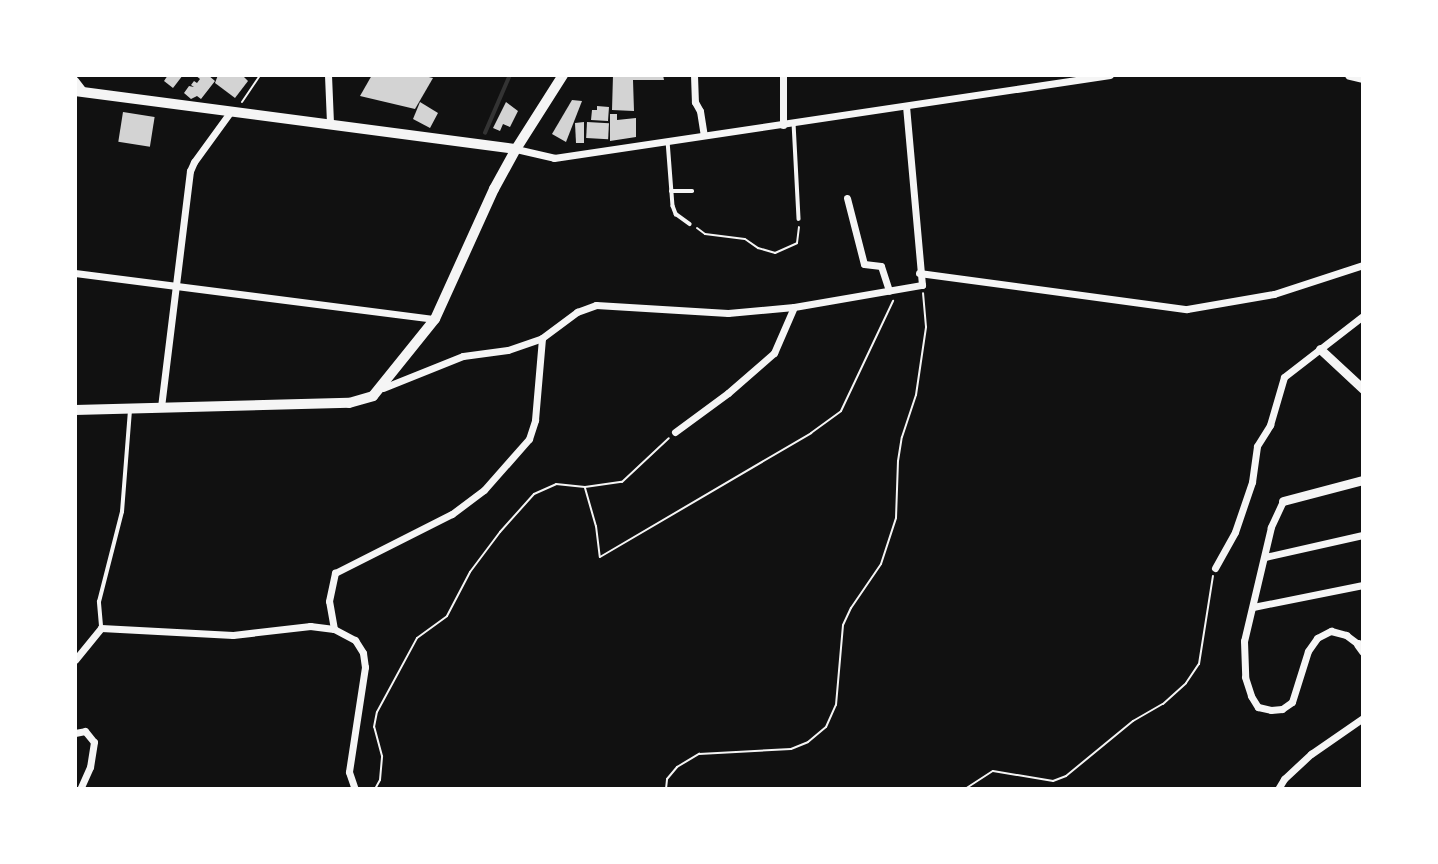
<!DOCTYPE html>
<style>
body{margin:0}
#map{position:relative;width:1438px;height:864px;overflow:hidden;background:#111;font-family:Raleway,sans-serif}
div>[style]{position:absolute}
.stream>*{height:3.5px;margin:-1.75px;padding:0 1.75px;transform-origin:1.75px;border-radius:1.75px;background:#333}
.building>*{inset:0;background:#d3d3d3;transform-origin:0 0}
.path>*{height:2px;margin:-1px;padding:0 1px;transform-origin:1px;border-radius:1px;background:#f5f5f5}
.service>*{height:3.5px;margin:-1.75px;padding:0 1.75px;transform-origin:1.75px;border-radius:1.75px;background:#f5f5f5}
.minor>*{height:7px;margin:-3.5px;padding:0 3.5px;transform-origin:3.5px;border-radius:3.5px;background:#f5f5f5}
.tertiary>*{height:9px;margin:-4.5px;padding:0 4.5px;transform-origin:4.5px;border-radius:4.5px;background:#f5f5f5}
.secondary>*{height:10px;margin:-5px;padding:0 5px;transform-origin:5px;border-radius:5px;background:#f5f5f5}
.primary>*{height:10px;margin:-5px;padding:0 5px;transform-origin:5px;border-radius:5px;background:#f5f5f5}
span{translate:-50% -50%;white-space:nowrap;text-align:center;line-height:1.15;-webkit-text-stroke:6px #fff;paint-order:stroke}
.frame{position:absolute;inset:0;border:77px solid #fff;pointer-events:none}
</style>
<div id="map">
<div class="stream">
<i style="left:485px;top:133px;width:63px;rotate:-66.7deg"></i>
</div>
<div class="building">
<i style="clip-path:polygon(168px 75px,183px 75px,173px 88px,164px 81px)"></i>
<i style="clip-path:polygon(195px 75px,208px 75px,215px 81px,201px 99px,197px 96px,191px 99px,184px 93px,189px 86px,194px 87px,191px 85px,194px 81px,197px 83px,200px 79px)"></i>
<i style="clip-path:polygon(218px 75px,242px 75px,248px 81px,235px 98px,215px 83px)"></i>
<i style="clip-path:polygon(372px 75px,420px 75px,433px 78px,415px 109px,360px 96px)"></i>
<i style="clip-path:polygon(613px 75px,663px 75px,664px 80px,633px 80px,634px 111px,612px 110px)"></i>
<i style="clip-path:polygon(572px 100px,582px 101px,566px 142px,552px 134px)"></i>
<i style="clip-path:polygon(420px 102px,438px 113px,430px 128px,413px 119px)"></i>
<i style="clip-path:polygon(506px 102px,518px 111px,510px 127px,503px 124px,500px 131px,493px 128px)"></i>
<i style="clip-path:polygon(597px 106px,609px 107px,608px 121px,591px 120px,592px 110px,597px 110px)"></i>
<i style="left:123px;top:112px;width:32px;height:30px;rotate:9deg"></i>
<i style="clip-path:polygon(610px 114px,617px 114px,617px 120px,636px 118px,636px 137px,610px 141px)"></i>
<i style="clip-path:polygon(584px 122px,584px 143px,576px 143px,575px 123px)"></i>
<i style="left:587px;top:122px;width:22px;height:16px;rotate:3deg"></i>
</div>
<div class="path">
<i style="left:242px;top:102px;width:32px;rotate:-56deg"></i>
<i style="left:697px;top:228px;width:10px;rotate:37deg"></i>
<i style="left:705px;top:234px;width:40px;rotate:7.1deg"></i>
<i style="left:745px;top:239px;width:16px;rotate:35deg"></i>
<i style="left:758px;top:248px;width:18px;rotate:16deg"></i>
<i style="left:775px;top:253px;width:24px;rotate:-24deg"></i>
<i style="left:797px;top:243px;width:16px;rotate:-83deg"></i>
<i style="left:585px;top:488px;width:40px;rotate:74deg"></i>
<i style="left:596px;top:526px;width:31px;rotate:83deg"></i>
<i style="left:600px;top:557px;width:245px;rotate:-30.4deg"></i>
<i style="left:811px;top:433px;width:37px;rotate:-36deg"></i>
<i style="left:841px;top:411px;width:122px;rotate:-64.7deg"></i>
<i style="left:375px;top:789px;width:10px;rotate:-61deg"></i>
<i style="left:380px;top:780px;width:24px;rotate:-85deg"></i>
<i style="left:382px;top:756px;width:30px;rotate:-105deg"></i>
<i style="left:374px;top:727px;width:15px;rotate:-79deg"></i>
<i style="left:377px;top:712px;width:84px;rotate:-61.6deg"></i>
<i style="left:417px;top:638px;width:37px;rotate:-36deg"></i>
<i style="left:447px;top:616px;width:50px;rotate:-62.4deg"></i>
<i style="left:470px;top:572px;width:50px;rotate:-53.1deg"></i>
<i style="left:500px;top:532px;width:51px;rotate:-48.2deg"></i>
<i style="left:534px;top:494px;width:24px;rotate:-24deg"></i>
<i style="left:556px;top:484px;width:29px;rotate:6deg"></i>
<i style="left:585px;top:487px;width:37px;rotate:-8deg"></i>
<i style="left:622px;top:482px;width:64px;rotate:-43.1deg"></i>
<i style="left:666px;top:789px;width:10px;rotate:-84deg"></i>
<i style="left:667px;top:779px;width:16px;rotate:-50deg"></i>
<i style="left:677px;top:767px;width:26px;rotate:-31deg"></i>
<i style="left:699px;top:754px;width:92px;rotate:-3.1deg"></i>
<i style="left:791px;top:749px;width:18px;rotate:-22deg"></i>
<i style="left:808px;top:742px;width:23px;rotate:-40deg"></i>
<i style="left:826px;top:727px;width:24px;rotate:-66deg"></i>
<i style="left:836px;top:705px;width:80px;rotate:-85deg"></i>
<i style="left:843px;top:625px;width:19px;rotate:-65deg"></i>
<i style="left:851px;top:608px;width:53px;rotate:-55.7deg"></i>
<i style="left:881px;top:564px;width:48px;rotate:-71.9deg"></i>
<i style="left:896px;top:518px;width:57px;rotate:-88deg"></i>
<i style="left:898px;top:461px;width:24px;rotate:-81deg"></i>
<i style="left:902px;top:437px;width:44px;rotate:-71.6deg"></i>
<i style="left:916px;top:395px;width:69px;rotate:-81.6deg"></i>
<i style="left:926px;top:327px;width:34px;rotate:-95deg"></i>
<i style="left:965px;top:789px;width:33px;rotate:-33deg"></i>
<i style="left:993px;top:771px;width:61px;rotate:9.5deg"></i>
<i style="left:1053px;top:781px;width:14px;rotate:-21deg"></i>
<i style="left:1066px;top:776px;width:87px;rotate:-39.4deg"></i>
<i style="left:1133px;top:721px;width:34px;rotate:-30deg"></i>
<i style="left:1163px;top:704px;width:31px;rotate:-42deg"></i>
<i style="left:1186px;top:683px;width:23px;rotate:-56deg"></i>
<i style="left:1199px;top:664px;width:89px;rotate:-81deg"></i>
</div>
<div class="service">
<i style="left:794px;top:123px;width:96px;rotate:87deg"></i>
<i style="left:668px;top:141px;width:65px;rotate:85.6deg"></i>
<i style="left:673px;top:206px;width:9px;rotate:69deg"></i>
<i style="left:676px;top:214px;width:17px;rotate:36deg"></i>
<i style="left:671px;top:191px;width:21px"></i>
<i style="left:101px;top:626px;width:24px;rotate:-95deg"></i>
<i style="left:99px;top:602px;width:93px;rotate:-75.7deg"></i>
<i style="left:122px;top:512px;width:102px;rotate:-85.5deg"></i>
</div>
<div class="minor">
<i style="left:328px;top:75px;width:48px;rotate:87.6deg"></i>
<i style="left:694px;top:75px;width:27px;rotate:88deg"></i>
<i style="left:695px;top:102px;width:10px;rotate:61deg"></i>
<i style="left:700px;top:111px;width:24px;rotate:81deg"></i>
<i style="left:783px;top:75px;width:50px;rotate:90deg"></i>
<i style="left:75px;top:80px;width:15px;rotate:53deg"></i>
<i style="left:516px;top:149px;width:39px;rotate:13deg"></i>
<i style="left:554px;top:158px;width:562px;rotate:-8.49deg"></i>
<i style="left:847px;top:198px;width:68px;rotate:75.6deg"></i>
<i style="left:864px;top:264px;width:17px;rotate:7deg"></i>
<i style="left:881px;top:266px;width:26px;rotate:72deg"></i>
<i style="left:75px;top:273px;width:363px;rotate:7.3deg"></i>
<i style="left:919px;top:273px;width:270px;rotate:7.7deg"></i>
<i style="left:1187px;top:309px;width:88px;rotate:-9.8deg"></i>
<i style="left:1274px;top:294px;width:94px;rotate:-18deg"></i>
<i style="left:383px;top:388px;width:86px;rotate:-21.8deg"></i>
<i style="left:463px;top:356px;width:45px;rotate:-7.6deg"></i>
<i style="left:508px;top:350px;width:36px;rotate:-19deg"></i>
<i style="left:542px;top:338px;width:44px;rotate:-36.6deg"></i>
<i style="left:577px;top:312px;width:20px;rotate:-20deg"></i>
<i style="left:596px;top:305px;width:132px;rotate:3.5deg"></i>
<i style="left:728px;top:313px;width:66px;rotate:-5.2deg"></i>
<i style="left:794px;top:307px;width:130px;rotate:-9.8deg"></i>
<i style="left:922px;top:285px;width:179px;rotate:-95.1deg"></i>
<i style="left:161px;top:407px;width:238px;rotate:-83deg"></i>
<i style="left:190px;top:171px;width:10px;rotate:-66deg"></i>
<i style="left:194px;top:162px;width:63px;rotate:-54deg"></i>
<i style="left:675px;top:432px;width:66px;rotate:-36.3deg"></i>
<i style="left:728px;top:393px;width:61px;rotate:-41deg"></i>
<i style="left:774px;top:353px;width:50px;rotate:-66.5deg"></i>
<i style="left:1283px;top:501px;width:29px;rotate:115deg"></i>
<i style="left:1271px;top:527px;width:117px;rotate:103.3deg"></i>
<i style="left:1244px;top:641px;width:36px;rotate:88deg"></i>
<i style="left:1245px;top:677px;width:20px;rotate:72deg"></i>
<i style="left:1251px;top:696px;width:13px;rotate:58deg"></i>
<i style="left:1258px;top:707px;width:13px;rotate:13deg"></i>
<i style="left:1271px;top:710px;width:11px;rotate:-5deg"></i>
<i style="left:1282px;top:709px;width:12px;rotate:-35deg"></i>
<i style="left:1292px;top:702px;width:53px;rotate:-72.6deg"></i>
<i style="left:1308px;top:651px;width:16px;rotate:-55deg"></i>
<i style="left:1317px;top:638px;width:16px;rotate:-27deg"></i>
<i style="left:1331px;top:631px;width:16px;rotate:15deg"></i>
<i style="left:1346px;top:635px;width:15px;rotate:37deg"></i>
<i style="left:1265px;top:557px;width:100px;rotate:-12.7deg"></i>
<i style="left:1215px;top:568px;width:41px;rotate:-60.9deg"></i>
<i style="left:1235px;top:532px;width:53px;rotate:-71.2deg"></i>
<i style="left:1252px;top:482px;width:36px;rotate:-82deg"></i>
<i style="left:1257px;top:446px;width:25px;rotate:-58deg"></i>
<i style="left:1270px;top:425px;width:50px;rotate:-73.7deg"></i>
<i style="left:1284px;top:377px;width:100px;rotate:-37.7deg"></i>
<i style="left:1253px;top:607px;width:112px;rotate:-11.3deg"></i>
<i style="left:334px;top:629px;width:28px;rotate:-100deg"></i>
<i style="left:329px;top:601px;width:29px;rotate:-78deg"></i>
<i style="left:335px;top:573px;width:131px;rotate:-26.8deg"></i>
<i style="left:452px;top:514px;width:40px;rotate:-37deg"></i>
<i style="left:484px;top:490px;width:68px;rotate:-48.6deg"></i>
<i style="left:529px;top:439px;width:20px;rotate:-72deg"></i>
<i style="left:535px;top:420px;width:82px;rotate:-85.1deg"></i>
<i style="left:75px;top:660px;width:41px;rotate:-50.9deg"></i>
<i style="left:101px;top:628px;width:132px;rotate:3deg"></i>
<i style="left:233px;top:635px;width:78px;rotate:-6.7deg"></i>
<i style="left:310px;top:626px;width:24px;rotate:7deg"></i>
<i style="left:334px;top:629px;width:24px;rotate:28deg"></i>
<i style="left:355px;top:640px;width:15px;rotate:58deg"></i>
<i style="left:363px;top:653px;width:14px;rotate:82deg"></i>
<i style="left:365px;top:667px;width:106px;rotate:98.7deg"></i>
<i style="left:349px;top:772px;width:18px;rotate:71deg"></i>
<i style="left:75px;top:733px;width:10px;rotate:-11deg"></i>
<i style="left:85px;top:731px;width:14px;rotate:51deg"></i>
<i style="left:94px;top:742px;width:25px;rotate:99deg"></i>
<i style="left:90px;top:767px;width:24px;rotate:114deg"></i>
<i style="left:1278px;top:789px;width:12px;rotate:-59deg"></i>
<i style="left:1284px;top:779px;width:37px;rotate:-43deg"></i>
<i style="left:1311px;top:754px;width:63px;rotate:-34.7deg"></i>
</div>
<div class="tertiary">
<i style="left:1320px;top:349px;width:59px;rotate:42.9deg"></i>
<i style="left:1283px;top:501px;width:83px;rotate:-14.7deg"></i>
<i style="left:1358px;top:644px;width:9px;rotate:54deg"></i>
</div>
<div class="secondary">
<i style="left:75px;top:410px;width:274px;rotate:-1.5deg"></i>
<i style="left:349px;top:403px;width:25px;rotate:-16deg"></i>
<i style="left:373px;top:396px;width:99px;rotate:-51.2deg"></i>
<i style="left:435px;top:319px;width:143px;rotate:-65.6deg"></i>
<i style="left:494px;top:189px;width:46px;rotate:-61.2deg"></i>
</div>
<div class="primary">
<i style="left:1350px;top:75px;width:13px;rotate:13deg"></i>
<i style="left:75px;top:91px;width:445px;rotate:7.5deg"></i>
<i style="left:516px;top:149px;width:88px;rotate:-57.6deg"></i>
</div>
<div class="frame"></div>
</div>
